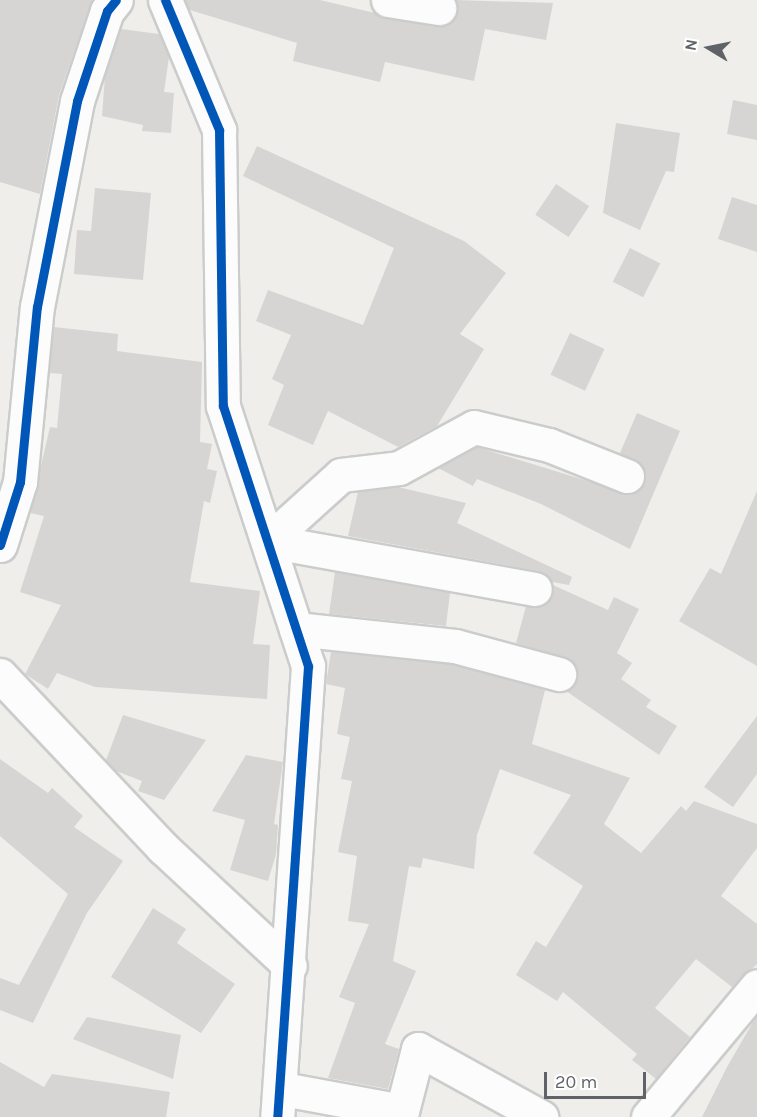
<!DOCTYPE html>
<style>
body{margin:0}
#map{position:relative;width:757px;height:1117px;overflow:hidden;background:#efeeea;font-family:Karla,sans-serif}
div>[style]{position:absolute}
.building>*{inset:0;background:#d6d5d3;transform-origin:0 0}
.roads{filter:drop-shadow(2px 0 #cbcccc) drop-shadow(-2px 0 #cbcccc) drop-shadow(0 2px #cbcccc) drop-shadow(0 -2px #cbcccc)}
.minor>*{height:33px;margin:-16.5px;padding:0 16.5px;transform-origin:16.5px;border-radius:16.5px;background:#fdfcfc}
.cycleway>*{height:9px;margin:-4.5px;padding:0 4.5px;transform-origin:4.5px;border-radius:4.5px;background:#0057b8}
span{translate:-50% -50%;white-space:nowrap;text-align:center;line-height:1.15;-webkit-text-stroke:5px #fff;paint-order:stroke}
.north{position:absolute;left:679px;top:18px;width:60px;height:60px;-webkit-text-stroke:4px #fff;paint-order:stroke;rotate:280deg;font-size:16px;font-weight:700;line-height:24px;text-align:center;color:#5f6368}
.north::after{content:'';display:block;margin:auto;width:21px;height:27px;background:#5f6368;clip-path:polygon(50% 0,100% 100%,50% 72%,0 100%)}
.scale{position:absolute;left:544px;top:1072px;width:102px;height:27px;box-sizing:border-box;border:3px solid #5f6368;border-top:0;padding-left:8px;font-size:18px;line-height:21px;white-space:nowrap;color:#5f6368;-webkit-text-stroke:4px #fff;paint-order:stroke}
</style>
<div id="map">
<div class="building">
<i style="clip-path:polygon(0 0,92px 0,59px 95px,40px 194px,0 182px)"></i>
<i style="clip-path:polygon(185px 0,320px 0,434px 27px,453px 20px,456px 0,553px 3px,546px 40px,485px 29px,474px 81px,385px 62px,380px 82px,293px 61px,297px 43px,190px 10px)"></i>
<i style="clip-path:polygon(121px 29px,159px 34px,169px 57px,164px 92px,174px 93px,171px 133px,142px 131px,143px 125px,102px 116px,105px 76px)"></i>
<i style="clip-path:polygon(733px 100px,757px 105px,757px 140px,727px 134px)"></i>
<i style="clip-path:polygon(616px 123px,680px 133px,674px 172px,666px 171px,640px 230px,603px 213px)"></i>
<i style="clip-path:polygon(257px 146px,464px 241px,506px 273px,460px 334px,484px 349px,437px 426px,398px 447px,328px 411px,313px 445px,268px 425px,284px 385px,272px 379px,291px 335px,256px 321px,268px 290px,363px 325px,394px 248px,243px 176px)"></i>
<i style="left:556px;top:184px;width:40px;height:37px;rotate:34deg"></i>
<i style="clip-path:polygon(95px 188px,151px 193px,143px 280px,74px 274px,77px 230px,91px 231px)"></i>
<i style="clip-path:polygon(732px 197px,757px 205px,757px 252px,718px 239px)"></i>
<i style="left:630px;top:248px;width:34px;height:38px;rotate:27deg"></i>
<i style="clip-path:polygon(54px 327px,118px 334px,117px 351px,202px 362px,200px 442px,212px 444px,207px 469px,217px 471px,210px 503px,204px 501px,190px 582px,260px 591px,253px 644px,270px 645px,267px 699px,95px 687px,57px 673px,48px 689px,25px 674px,61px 605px,20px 592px,44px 516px,30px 513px,50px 427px,57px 428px,62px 374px,49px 373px)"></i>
<i style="left:570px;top:333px;width:38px;height:46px;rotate:25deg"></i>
<i style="clip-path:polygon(637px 413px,680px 431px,630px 549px,541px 504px,477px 479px,473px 486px,438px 468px,477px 447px,630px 494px,644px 483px,646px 474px,641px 464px,620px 453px)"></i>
<i style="clip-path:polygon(398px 487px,466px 503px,457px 523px,572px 577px,569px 585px,552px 582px,538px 571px,348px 536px,358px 492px)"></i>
<i style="clip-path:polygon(757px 491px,757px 666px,679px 621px,710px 568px,721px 574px)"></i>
<i style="clip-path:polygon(335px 572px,450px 593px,446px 626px,329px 614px)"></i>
<i style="clip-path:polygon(553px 585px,608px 610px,614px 597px,639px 609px,617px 653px,632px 663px,621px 679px,651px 700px,646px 707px,677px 726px,659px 755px,566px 691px,577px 678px,572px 660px,516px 643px,526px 606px,549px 602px)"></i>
<i style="clip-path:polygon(331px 652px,452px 664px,545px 690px,532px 744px,630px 778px,604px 824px,641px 853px,681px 806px,686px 811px,694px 801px,757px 824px,757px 848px,721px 896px,757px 924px,757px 964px,732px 987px,696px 959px,655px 1008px,690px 1037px,656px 1079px,632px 1060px,637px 1054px,563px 992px,557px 1001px,516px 975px,536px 941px,546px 947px,583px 886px,533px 853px,571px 795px,500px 769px,477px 835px,474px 869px,423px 858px,421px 868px,409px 866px,393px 961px,416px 971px,385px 1044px,399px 1049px,388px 1089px,328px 1078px,355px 1003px,339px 997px,369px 924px,348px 921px,357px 856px,338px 852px,352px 781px,341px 779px,350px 737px,337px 734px,345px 688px,326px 684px)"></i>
<i style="clip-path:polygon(123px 715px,206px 740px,164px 800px,138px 791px,142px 781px,116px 771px,106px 760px)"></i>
<i style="clip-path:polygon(757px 716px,757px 774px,733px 807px,704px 787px)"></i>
<i style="clip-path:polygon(246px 755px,283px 762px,274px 824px,278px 825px,276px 854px,268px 881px,230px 870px,245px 820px,212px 811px)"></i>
<i style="clip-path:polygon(0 759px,48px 793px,52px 788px,83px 816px,74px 827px,123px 861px,87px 913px,33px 1023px,0 1010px,0 978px,19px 985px,68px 894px,0 836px)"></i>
<i style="clip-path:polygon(153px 908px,186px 929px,177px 943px,235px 984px,201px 1033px,111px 977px)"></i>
<i style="clip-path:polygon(757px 1015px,757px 1117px,702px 1117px,727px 1067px)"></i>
<i style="clip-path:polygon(87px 1017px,181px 1035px,173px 1079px,73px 1039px)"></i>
<i style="clip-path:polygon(0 1062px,44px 1087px,52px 1074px,170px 1092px,166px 1117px,0 1117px)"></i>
</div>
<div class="roads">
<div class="minor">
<i style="left:165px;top:0;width:141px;rotate:67.4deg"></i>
<i style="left:219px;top:130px;width:276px;rotate:89.2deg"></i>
<i style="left:223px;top:406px;width:274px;rotate:71.9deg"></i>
<i style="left:308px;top:666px;width:452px;rotate:93.9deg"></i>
<i style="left:388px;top:0;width:52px;rotate:8.9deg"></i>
<i style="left:268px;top:541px;width:98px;rotate:-42.1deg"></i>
<i style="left:341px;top:475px;width:58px;rotate:-6.9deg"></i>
<i style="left:399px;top:468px;width:85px;rotate:-28.7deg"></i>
<i style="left:474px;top:427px;width:77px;rotate:13.5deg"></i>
<i style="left:549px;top:445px;width:84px;rotate:21.7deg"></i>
<i style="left:268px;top:541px;width:271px;rotate:10.2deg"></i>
<i style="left:0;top:545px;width:66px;rotate:-72.4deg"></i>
<i style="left:20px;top:482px;width:176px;rotate:-84.5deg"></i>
<i style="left:37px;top:307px;width:210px;rotate:-79deg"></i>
<i style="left:77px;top:101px;width:95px;rotate:-71.6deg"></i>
<i style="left:107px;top:11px;width:14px;rotate:-51deg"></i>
<i style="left:296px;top:629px;width:160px;rotate:6.1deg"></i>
<i style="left:455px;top:646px;width:108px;rotate:15.1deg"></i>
<i style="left:0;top:675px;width:238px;rotate:46.7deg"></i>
<i style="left:163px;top:848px;width:173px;rotate:42.9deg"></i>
<i style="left:283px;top:1089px;width:121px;rotate:10.5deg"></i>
<i style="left:402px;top:1111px;width:64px;rotate:-75.5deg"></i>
<i style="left:418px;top:1049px;width:141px;rotate:28.9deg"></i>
<i style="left:648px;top:1117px;width:170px;rotate:-50.2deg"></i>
</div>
</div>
<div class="cycleway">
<i style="left:165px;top:0;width:141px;rotate:67.4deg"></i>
<i style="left:219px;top:130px;width:276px;rotate:89.2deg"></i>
<i style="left:223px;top:406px;width:274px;rotate:71.9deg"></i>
<i style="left:308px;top:666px;width:452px;rotate:93.9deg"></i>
<i style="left:0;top:545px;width:66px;rotate:-72.4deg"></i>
<i style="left:20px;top:482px;width:176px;rotate:-84.5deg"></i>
<i style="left:37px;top:307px;width:210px;rotate:-79deg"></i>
<i style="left:77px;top:101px;width:95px;rotate:-71.6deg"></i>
<i style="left:107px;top:11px;width:14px;rotate:-51deg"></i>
</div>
<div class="north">N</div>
<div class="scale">20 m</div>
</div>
